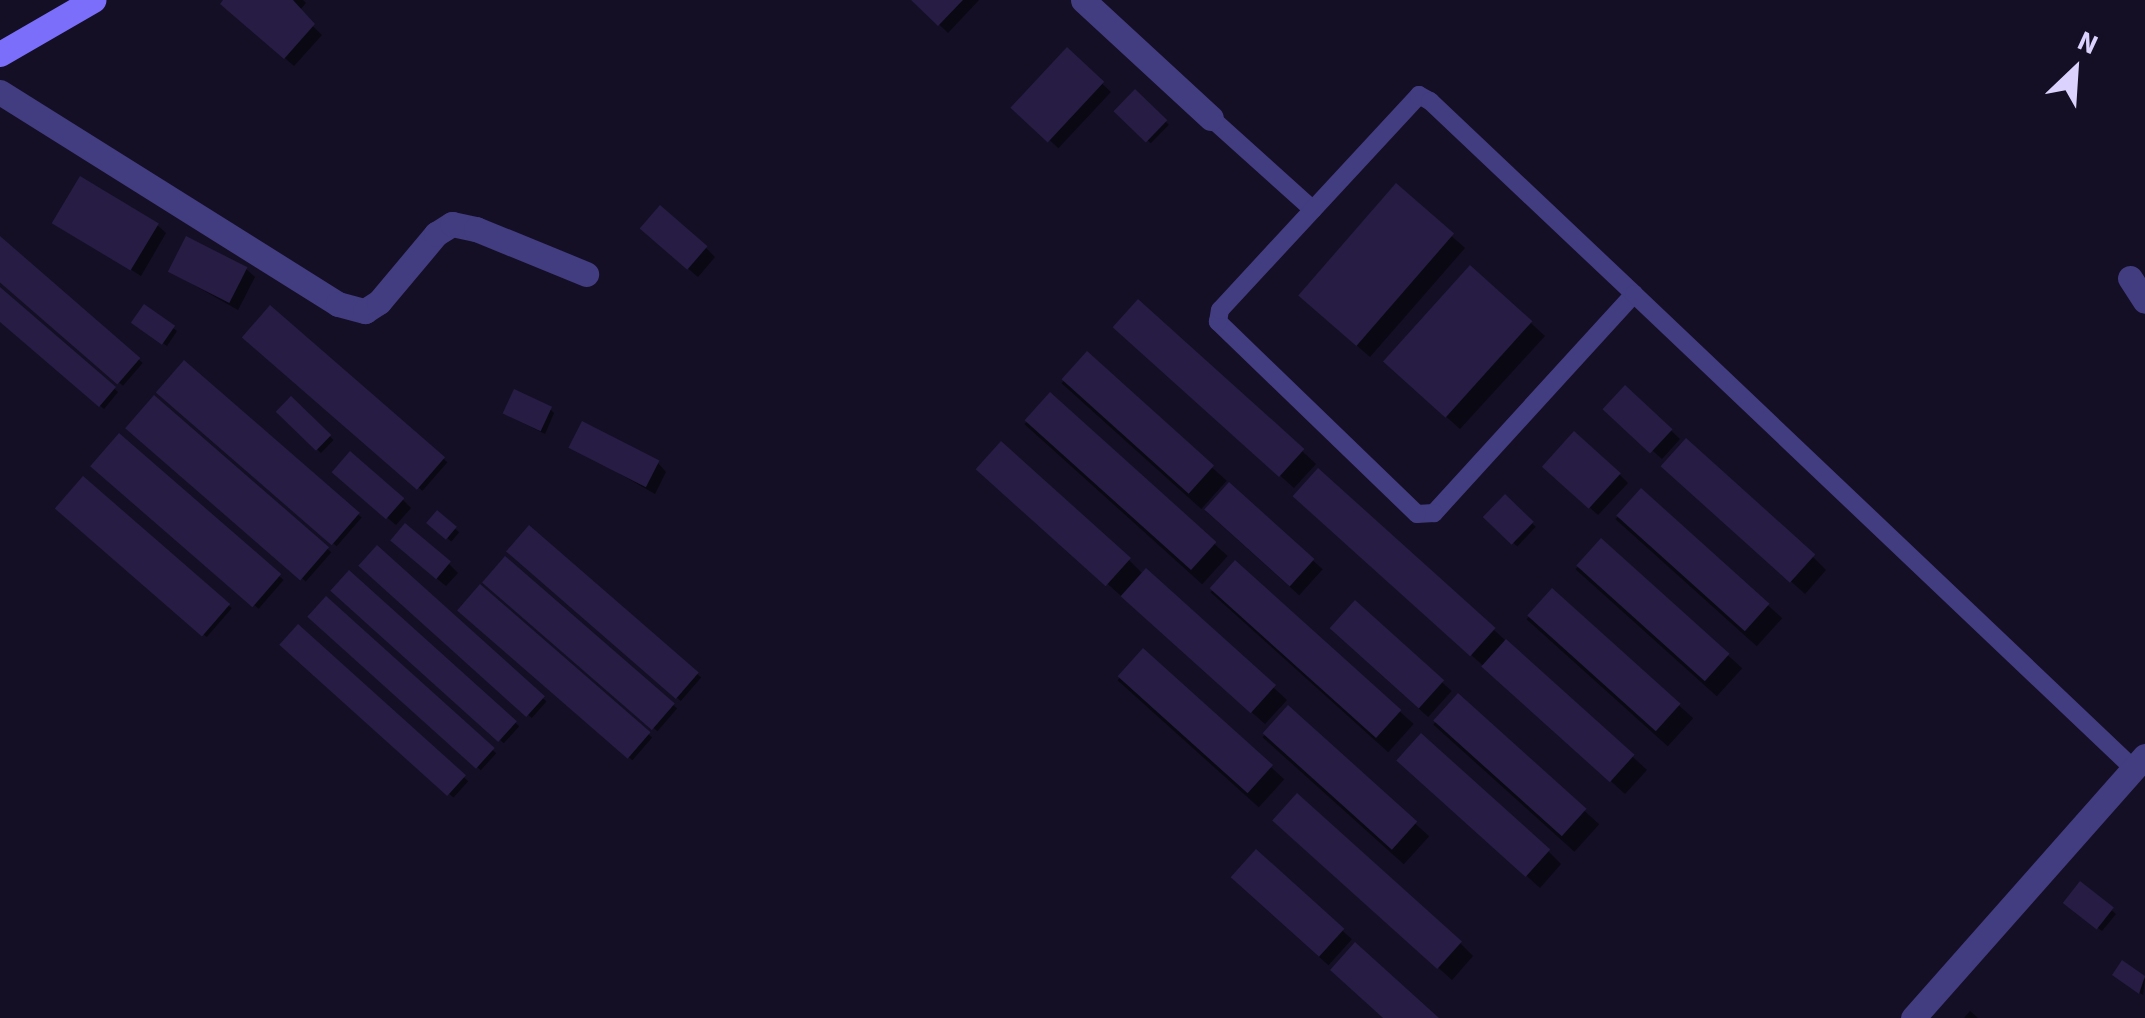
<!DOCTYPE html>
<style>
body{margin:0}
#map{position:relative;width:2145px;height:1018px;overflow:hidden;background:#140f24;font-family:"Source Sans 3",sans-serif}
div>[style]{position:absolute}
.shadow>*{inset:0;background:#0007;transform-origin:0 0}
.building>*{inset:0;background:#261c44;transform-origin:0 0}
.service>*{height:18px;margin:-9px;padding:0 9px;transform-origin:9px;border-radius:9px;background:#423c81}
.minor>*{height:25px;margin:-12.5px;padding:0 12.5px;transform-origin:12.5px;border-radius:12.5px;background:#423c81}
.secondary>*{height:25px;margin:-12.5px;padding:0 12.5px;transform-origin:12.5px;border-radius:12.5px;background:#7a6efb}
span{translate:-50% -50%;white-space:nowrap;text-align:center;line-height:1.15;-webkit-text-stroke:10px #140f24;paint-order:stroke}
.north{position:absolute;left:2025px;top:20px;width:100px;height:100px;-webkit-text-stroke:8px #140f24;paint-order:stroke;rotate:25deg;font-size:28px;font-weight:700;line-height:40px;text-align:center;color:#dbd3fe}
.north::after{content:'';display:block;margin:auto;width:35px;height:45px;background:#dbd3fe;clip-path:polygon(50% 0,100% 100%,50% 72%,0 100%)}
</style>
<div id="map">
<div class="shadow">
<i style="clip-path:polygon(227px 0,303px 0,306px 3px,298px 12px,322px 35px,294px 66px,232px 12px)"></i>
<i style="clip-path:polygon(914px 0,979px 0,948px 33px)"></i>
<i style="left:1067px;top:51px;width:60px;height:77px;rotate:43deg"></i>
<i style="left:1135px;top:92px;width:47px;height:26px;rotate:44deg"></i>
<i style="clip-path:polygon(1396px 187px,1465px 248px,1370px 357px,1314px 308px)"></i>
<i style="clip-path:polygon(56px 222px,157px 225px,166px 233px,141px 276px)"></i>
<i style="clip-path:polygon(652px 238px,706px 248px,715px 257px,698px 277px)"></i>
<i style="left:0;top:239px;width:189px;height:30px;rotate:41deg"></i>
<i style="clip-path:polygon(1471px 268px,1545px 336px,1460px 429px,1400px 375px)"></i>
<i style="clip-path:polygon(246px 269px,255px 277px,238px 310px,171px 272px)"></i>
<i style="clip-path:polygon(0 290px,118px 392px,104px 409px,0 320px)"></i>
<i style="left:270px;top:308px;width:235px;height:38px;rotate:41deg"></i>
<i style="clip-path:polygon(138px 326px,173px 328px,177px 331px,167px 346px)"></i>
<i style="clip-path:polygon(1129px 340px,1302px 451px,1316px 464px,1294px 488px)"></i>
<i style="left:1087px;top:355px;width:188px;height:38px;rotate:42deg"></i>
<i style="left:185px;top:364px;width:234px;height:38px;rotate:41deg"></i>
<i style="clip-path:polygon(1625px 388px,1680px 439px,1662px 459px,1615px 417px)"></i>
<i style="left:1050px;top:396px;width:239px;height:38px;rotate:42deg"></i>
<i style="left:154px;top:398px;width:235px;height:39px;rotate:41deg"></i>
<i style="left:291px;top:399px;width:59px;height:18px;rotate:44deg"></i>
<i style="clip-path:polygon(551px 410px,554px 413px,545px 434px,509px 416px)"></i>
<i style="left:119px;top:437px;width:218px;height:38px;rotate:41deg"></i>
<i style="clip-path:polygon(571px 446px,658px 463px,666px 472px,655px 494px)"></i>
<i style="clip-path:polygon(1619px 474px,1628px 483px,1598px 515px,1554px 475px)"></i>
<i style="left:83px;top:479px;width:197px;height:38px;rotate:41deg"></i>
<i style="clip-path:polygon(1677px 479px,1813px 557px,1826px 570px,1805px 594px)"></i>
<i style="clip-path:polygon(344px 481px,402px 499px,411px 508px,396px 525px)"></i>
<i style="clip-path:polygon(993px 482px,1129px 560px,1144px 575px,1146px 572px,1287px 700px,1265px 724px)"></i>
<i style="left:1229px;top:485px;width:126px;height:35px;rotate:42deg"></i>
<i style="left:1641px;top:491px;width:190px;height:38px;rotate:42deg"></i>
<i style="left:1505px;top:498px;width:42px;height:27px;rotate:43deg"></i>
<i style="clip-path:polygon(1310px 509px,1494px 630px,1647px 770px,1625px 794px)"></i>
<i style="left:438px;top:514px;width:28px;height:12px;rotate:41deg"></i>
<i style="left:529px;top:528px;width:228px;height:31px;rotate:41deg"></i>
<i style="left:1601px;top:541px;width:190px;height:38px;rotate:42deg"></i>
<i style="left:377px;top:549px;width:228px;height:22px;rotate:42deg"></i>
<i style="clip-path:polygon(401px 549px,449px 564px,458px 573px,446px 586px)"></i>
<i style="left:505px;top:559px;width:228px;height:30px;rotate:41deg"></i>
<i style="left:1236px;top:564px;width:239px;height:38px;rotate:42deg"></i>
<i style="left:349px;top:573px;width:229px;height:23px;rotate:42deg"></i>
<i style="left:480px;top:588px;width:228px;height:30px;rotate:41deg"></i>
<i style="left:1552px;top:591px;width:190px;height:38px;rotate:42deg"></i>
<i style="left:326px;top:600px;width:229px;height:23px;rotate:42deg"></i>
<i style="left:1355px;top:604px;width:130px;height:35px;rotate:42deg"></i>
<i style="left:298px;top:628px;width:229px;height:22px;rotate:42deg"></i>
<i style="left:1143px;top:652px;width:190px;height:38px;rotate:42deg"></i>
<i style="left:1458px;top:697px;width:190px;height:37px;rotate:42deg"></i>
<i style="left:1288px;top:709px;width:190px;height:38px;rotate:42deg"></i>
<i style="clip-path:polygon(1413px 773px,1548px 851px,1561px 864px,1540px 888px)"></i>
<i style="clip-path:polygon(1288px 833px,1460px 943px,1473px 956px,1452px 980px)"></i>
<i style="left:1256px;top:853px;width:129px;height:35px;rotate:42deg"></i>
<i style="clip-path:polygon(2081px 885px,2116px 914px,2102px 931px,2070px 906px)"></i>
<i style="clip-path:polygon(2123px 964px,2145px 979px,2143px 995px,2119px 978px)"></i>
<i style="clip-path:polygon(1970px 1011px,1978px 1018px,1964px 1018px)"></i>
</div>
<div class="building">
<i style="clip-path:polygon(223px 0,293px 0,315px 24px,284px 59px,220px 4px)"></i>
<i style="clip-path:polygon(911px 0,963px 0,938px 26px)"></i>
<i style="left:1067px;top:47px;width:51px;height:83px;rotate:43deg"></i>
<i style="left:1135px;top:89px;width:45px;height:31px;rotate:44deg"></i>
<i style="left:80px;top:176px;width:92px;height:55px;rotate:31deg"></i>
<i style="left:1396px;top:183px;width:77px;height:149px;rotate:41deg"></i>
<i style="left:660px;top:205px;width:63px;height:31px;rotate:41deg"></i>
<i style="left:0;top:236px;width:186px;height:35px;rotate:41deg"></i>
<i style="left:186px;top:236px;width:69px;height:40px;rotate:27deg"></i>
<i style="left:1470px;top:265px;width:84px;height:130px;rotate:42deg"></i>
<i style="clip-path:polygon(0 287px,116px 387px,99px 407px,0 322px)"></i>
<i style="left:1138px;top:299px;width:224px;height:38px;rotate:42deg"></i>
<i style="left:144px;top:304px;width:38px;height:23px;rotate:35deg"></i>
<i style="left:270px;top:305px;width:232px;height:43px;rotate:41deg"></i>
<i style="left:1087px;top:351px;width:171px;height:38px;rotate:42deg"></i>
<i style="left:184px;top:360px;width:233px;height:43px;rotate:41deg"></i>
<i style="left:1625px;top:385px;width:65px;height:33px;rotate:43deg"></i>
<i style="left:514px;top:389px;width:42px;height:27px;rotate:25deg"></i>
<i style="left:1050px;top:392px;width:224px;height:38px;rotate:42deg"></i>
<i style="left:154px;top:395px;width:232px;height:44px;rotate:41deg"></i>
<i style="left:291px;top:396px;width:56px;height:22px;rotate:44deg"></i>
<i style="left:582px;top:421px;width:87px;height:30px;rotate:27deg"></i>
<i style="left:1574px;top:431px;width:63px;height:48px;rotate:42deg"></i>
<i style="left:119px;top:433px;width:215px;height:44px;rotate:41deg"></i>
<i style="left:1686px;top:438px;width:174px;height:38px;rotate:42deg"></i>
<i style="left:1001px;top:441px;width:175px;height:38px;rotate:42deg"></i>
<i style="left:350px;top:451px;width:72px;height:28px;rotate:41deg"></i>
<i style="left:1318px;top:468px;width:239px;height:38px;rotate:42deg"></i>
<i style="left:83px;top:476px;width:195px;height:43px;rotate:41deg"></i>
<i style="left:1229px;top:482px;width:115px;height:37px;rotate:42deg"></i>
<i style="left:1641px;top:488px;width:173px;height:37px;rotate:42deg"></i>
<i style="left:1505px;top:494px;width:40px;height:32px;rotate:44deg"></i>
<i style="left:437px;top:510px;width:26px;height:17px;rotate:40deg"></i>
<i style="left:405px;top:523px;width:60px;height:23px;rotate:40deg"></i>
<i style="left:529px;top:525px;width:225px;height:35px;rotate:41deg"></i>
<i style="left:1601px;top:538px;width:173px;height:37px;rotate:42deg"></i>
<i style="left:377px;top:545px;width:226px;height:28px;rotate:42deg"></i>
<i style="left:505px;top:556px;width:225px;height:35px;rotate:41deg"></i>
<i style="left:1235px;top:560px;width:224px;height:38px;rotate:42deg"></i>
<i style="left:1146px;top:568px;width:175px;height:38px;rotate:42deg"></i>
<i style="left:349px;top:570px;width:226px;height:28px;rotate:42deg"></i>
<i style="left:480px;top:584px;width:226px;height:35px;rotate:41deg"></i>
<i style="left:1552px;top:588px;width:173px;height:37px;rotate:42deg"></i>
<i style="left:326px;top:596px;width:227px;height:28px;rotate:42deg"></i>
<i style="left:1355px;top:600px;width:120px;height:38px;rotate:42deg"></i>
<i style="left:298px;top:624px;width:226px;height:28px;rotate:42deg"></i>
<i style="left:1506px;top:639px;width:173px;height:37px;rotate:42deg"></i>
<i style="left:1143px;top:648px;width:175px;height:38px;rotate:42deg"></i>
<i style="left:1458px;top:693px;width:173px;height:37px;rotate:42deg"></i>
<i style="left:1288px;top:705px;width:174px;height:38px;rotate:42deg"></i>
<i style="left:1421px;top:733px;width:174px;height:37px;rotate:42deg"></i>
<i style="left:1297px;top:793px;width:222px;height:37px;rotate:42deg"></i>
<i style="left:1256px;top:849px;width:119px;height:38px;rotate:42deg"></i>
<i style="left:2080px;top:881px;width:43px;height:28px;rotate:38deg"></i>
<i style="clip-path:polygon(1355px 942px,1439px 1018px,1383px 1018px,1330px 970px)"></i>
<i style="clip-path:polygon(2122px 960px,2145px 976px,2139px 994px,2112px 975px)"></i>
</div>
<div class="service">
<i style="left:1211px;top:118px;width:137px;rotate:42deg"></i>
<i style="left:1634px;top:294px;width:297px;rotate:132.4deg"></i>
<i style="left:1434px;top:513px;width:17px;rotate:177deg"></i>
<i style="left:1417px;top:514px;width:277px;rotate:-136deg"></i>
<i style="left:1218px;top:322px;width:12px;rotate:-81deg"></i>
<i style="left:1220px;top:310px;width:293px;rotate:-47.2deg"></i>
<i style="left:1419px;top:95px;width:13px;rotate:29deg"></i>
<i style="left:1430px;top:101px;width:281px;rotate:43.4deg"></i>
<i style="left:1634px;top:294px;width:690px;rotate:43.53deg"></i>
</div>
<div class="minor">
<i style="left:1083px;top:0;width:174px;rotate:42.7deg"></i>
<i style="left:0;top:92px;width:399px;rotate:32.1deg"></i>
<i style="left:338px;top:304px;width:28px;rotate:15deg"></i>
<i style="left:365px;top:311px;width:17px;rotate:-33deg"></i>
<i style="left:379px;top:302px;width:89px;rotate:-50deg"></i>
<i style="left:436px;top:234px;width:19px;rotate:-32deg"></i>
<i style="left:452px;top:224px;width:25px;rotate:12deg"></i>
<i style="left:476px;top:229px;width:119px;rotate:22.2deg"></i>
<i style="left:2130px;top:278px;width:27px;rotate:57deg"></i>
<i style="left:1913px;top:1018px;width:350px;rotate:-48.5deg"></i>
</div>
<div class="secondary">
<i style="left:0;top:54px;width:108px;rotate:-30.1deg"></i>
</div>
<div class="north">N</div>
</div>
